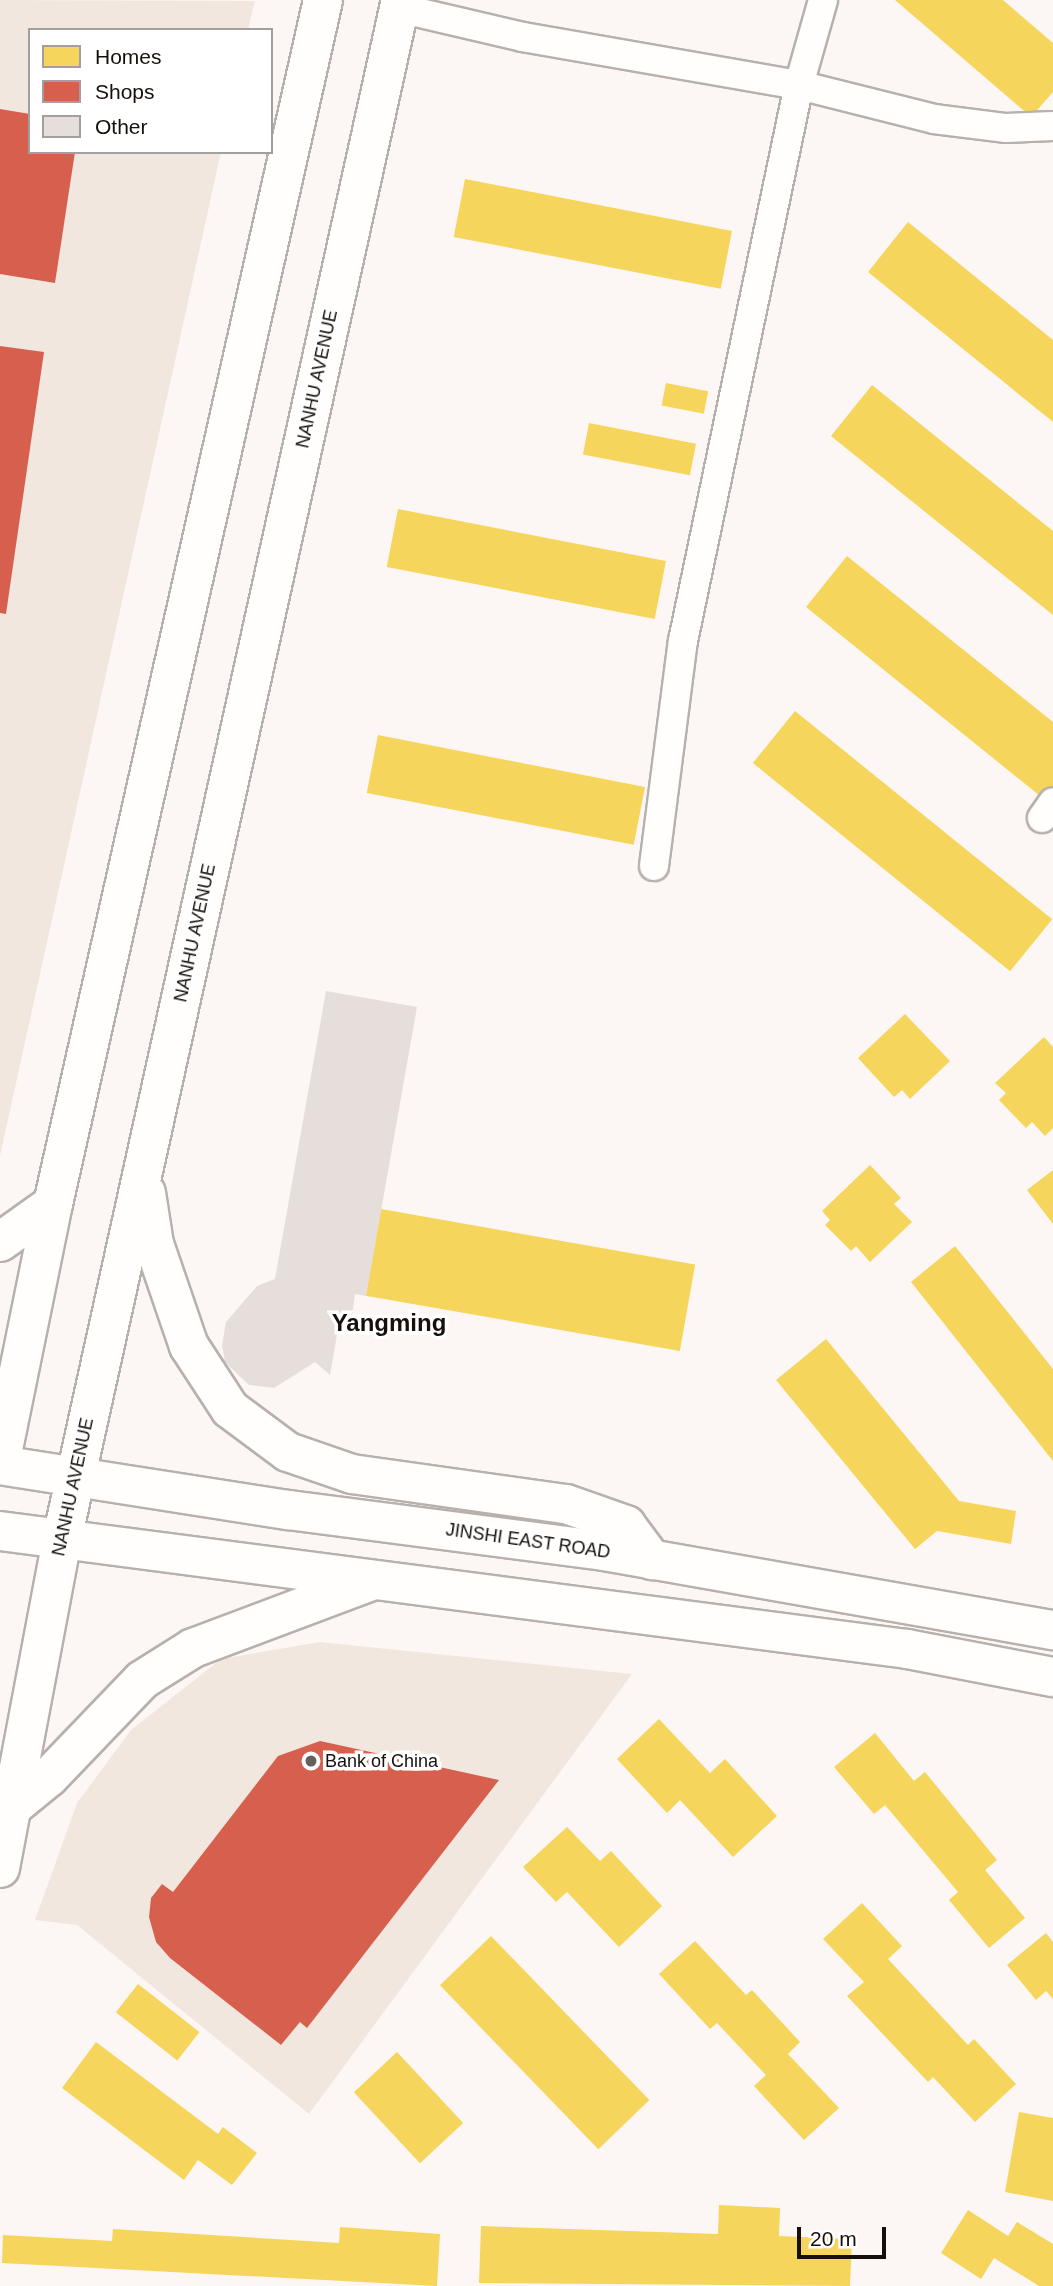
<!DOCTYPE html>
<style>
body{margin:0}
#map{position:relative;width:1053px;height:2286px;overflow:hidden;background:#fcf7f4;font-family:Arial,sans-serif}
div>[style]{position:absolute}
.built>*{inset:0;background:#f2e7df}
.homes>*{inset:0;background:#f6d55c;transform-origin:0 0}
.shops>*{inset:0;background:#d6604d}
.building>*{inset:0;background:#e5deda}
.roads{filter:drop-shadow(2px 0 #b7b1ad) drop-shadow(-2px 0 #b7b1ad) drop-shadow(0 2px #b7b1ad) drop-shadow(0 -2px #b7b1ad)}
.minor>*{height:28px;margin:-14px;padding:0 14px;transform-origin:14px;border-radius:14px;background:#fffefd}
.secondary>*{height:38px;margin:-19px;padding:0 19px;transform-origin:19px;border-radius:19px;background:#fffefd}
.dots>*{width:19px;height:19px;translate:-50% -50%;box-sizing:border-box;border:4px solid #fff;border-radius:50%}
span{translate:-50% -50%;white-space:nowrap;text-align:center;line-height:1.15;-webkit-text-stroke:7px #fff;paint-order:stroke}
.street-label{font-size:18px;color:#160f0b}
.poi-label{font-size:18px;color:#160f0b}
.left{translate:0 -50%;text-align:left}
.district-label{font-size:24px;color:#160f0b;font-weight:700}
.legend{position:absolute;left:28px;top:28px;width:245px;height:126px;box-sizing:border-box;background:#fff;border:2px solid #a29f9d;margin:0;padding:9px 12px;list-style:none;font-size:21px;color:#160f0b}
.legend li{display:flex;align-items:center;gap:14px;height:35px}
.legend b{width:35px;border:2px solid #a29f9d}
.scale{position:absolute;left:797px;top:2227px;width:89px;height:32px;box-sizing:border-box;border:4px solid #160f0b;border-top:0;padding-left:9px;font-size:21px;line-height:24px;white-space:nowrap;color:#160f0b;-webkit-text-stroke:5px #fff;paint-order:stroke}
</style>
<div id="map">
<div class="built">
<i style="clip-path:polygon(0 0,255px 1px,248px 30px,30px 30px,30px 152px,221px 152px,0 1156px)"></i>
<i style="clip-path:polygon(320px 1642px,632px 1674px,309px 2114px,77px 1925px,35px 1920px,77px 1803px,131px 1730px,221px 1659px)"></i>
</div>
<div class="homes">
<i style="clip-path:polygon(895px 0,1003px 0,1053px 43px,1053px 92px,1031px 117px)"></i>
<i style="left:465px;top:179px;width:272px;height:59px;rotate:11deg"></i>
<i style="clip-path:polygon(908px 222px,1053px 340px,1053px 422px,868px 272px)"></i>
<i style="left:666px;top:383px;width:43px;height:23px;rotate:11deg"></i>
<i style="clip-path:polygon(872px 385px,1053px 531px,1053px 615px,831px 436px)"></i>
<i style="left:589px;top:423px;width:109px;height:32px;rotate:11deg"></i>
<i style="left:398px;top:509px;width:273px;height:59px;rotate:11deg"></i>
<i style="clip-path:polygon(847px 556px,1053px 722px,1053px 790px,1045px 800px,806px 607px)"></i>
<i style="left:795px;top:711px;width:331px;height:67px;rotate:39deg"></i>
<i style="left:378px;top:735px;width:272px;height:59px;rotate:11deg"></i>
<i style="clip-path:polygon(905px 1014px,950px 1061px,910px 1099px,902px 1090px,894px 1097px,858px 1058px)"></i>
<i style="clip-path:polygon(1044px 1037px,1053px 1047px,1053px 1128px,1045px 1136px,1032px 1122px,1026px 1128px,999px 1100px,1006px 1093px,995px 1083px)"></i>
<i style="clip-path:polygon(870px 1165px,901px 1198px,894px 1204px,912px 1222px,870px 1262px,856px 1246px,851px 1251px,825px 1225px,830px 1220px,822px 1211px)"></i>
<i style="clip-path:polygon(1053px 1170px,1053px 1224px,1027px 1190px)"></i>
<i style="left:381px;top:1209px;width:319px;height:88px;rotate:10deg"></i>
<i style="clip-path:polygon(955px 1246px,1053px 1369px,1053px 1461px,911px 1282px)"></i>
<i style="clip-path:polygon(826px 1339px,959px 1501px,1016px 1511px,1011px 1544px,937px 1531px,915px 1549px,776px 1380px)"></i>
<i style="clip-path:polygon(659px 1719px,710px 1773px,725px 1759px,777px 1816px,733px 1857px,680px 1800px,667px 1813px,617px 1759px)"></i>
<i style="clip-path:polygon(875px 1733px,914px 1781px,925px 1772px,997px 1860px,985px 1870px,1025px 1918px,989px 1948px,949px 1900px,958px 1892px,885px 1805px,874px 1814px,834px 1767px)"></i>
<i style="clip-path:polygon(567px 1827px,600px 1861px,611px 1851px,662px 1906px,619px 1947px,567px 1892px,556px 1902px,523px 1867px)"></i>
<i style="clip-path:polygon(862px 1903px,902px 1946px,888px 1959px,968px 2045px,974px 2039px,1016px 2084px,975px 2122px,933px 2077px,928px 2082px,847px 1996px,864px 1982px,823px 1939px)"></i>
<i style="clip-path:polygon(1046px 1933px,1053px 1942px,1053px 1999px,1046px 1991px,1036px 2000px,1007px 1965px)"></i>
<i style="left:491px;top:1936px;width:228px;height:71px;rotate:46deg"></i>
<i style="clip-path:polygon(695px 1941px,746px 1995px,752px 1990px,800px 2042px,788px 2054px,839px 2108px,804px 2140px,754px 2086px,766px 2075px,717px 2023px,710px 2029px,659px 1974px)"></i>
<i style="left:138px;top:1984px;width:78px;height:36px;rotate:38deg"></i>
<i style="clip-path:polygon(96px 2042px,218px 2134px,223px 2127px,257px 2153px,232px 2185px,198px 2160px,184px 2180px,62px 2088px)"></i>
<i style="left:397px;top:2052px;width:97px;height:59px;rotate:47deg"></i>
<i style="clip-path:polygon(1019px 2112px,1053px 2118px,1053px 2201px,1005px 2192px)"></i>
<i style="clip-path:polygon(719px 2205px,780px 2208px,779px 2236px,852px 2239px,850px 2286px,479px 2283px,481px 2226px,718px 2234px)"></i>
<i style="clip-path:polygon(968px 2210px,1008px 2236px,1017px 2222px,1053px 2244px,1053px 2286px,1039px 2286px,994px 2258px,981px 2279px,941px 2253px)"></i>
<i style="clip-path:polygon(340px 2227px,440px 2234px,437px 2286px,2px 2263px,3px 2235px,112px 2241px,113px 2229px,339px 2243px)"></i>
</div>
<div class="shops">
<i style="clip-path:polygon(0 109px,30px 114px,30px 152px,75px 152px,55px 283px,0 274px)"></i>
<i style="clip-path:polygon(0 346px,44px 352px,6px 614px,0 613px)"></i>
<i style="clip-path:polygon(320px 1741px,499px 1780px,307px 2028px,300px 2022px,281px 2045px,170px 1958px,156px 1942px,149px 1917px,151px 1898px,162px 1884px,173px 1892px,278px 1756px)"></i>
</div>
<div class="building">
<i style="clip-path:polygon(326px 991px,417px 1007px,366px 1296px,355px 1294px,351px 1324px,339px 1323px,330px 1375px,315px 1362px,274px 1388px,249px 1385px,225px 1362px,222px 1345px,226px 1322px,257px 1286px,275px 1279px)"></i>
</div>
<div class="roads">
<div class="minor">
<i style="left:399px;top:8px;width:127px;rotate:13.2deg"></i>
<i style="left:523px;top:37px;width:280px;rotate:9.9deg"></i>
<i style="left:799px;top:85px;width:139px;rotate:14.1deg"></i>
<i style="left:934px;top:119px;width:73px;rotate:7.1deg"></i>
<i style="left:1006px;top:128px;width:47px;rotate:-2.4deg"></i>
<i style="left:1042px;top:818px;width:19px;rotate:-55deg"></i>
<i style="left:654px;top:866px;width:227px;rotate:-82.7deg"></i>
<i style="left:683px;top:641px;width:568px;rotate:-78.22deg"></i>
<i style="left:799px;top:85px;width:88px;rotate:-74.2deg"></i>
</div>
<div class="secondary">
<i style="left:146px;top:1193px;width:52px;rotate:81.1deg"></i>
<i style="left:154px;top:1244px;width:108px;rotate:71.1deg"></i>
<i style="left:189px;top:1346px;width:75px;rotate:56.9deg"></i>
<i style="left:230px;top:1409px;width:72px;rotate:36.6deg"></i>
<i style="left:288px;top:1452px;width:68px;rotate:19deg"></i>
<i style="left:352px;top:1474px;width:216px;rotate:8deg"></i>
<i style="left:566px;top:1504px;width:64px;rotate:19.3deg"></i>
<i style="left:626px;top:1525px;width:44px;rotate:53.4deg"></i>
<i style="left:0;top:1242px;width:65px;rotate:-35.6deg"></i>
<i style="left:0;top:1464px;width:265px;rotate:-78.5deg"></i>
<i style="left:53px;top:1204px;width:1234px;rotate:-77.36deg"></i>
<i style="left:0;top:1465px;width:292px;rotate:8.9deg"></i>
<i style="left:289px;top:1510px;width:318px;rotate:7.4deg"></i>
<i style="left:604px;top:1551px;width:456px;rotate:10deg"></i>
<i style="left:0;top:1531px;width:915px;rotate:7.41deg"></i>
<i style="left:907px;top:1649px;width:149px;rotate:10.9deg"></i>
<i style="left:11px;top:1808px;width:49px;rotate:-39.2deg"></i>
<i style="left:49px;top:1777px;width:134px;rotate:-46.2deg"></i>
<i style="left:142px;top:1680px;width:60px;rotate:-32.1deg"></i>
<i style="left:193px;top:1648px;width:188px;rotate:-20.6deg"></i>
<i style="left:0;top:1868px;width:335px;rotate:-79.3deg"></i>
<i style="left:62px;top:1539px;width:1576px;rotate:-77.58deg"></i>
</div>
</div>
<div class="dots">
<i style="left:311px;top:1761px;background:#66605d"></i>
</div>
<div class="street-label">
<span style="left:317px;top:379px;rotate:-78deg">NANHU AVENUE</span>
<span style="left:195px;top:933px;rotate:-78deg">NANHU AVENUE</span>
<span style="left:73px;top:1487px;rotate:-78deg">NANHU AVENUE</span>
<span style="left:528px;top:1541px;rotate:8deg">JINSHI EAST ROAD</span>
</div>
<div class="poi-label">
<span class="left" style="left:325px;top:1761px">Bank of China</span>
</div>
<div class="district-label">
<span style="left:389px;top:1323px">Yangming</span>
</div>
<ul class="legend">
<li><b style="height:19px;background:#f6d55c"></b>Homes</li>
<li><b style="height:19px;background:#d6604d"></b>Shops</li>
<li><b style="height:19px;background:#e5deda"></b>Other</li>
</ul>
<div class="scale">20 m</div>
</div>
